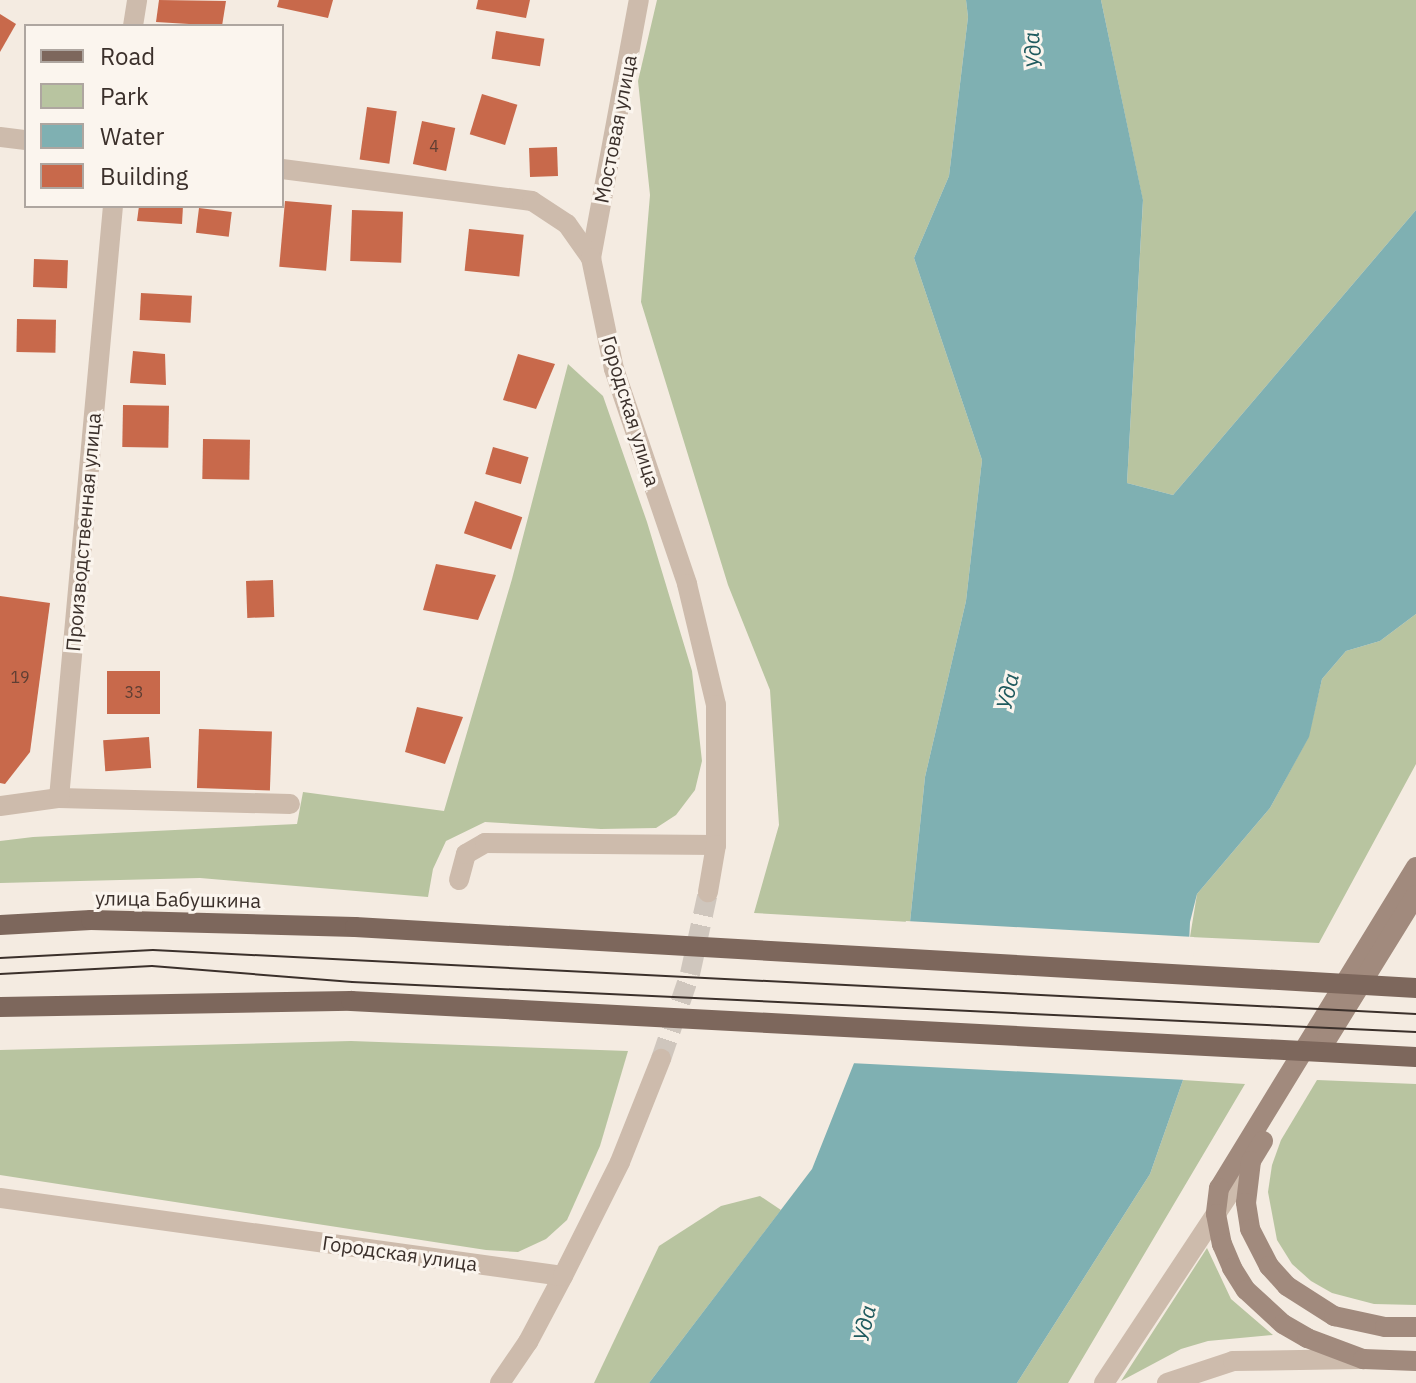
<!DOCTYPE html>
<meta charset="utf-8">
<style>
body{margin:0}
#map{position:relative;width:1416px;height:1383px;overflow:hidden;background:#f4ebe1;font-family:"IBM Plex Sans",sans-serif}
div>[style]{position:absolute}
.green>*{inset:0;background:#b8c4a0}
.water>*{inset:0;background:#7fb0b2}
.pier>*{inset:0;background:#f4ebe1}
.building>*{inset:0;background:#c8694b;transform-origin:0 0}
.tertiary-tunnel>*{height:20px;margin-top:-10px;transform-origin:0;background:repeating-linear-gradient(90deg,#cfc6bd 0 20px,transparent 0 30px)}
.minor>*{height:20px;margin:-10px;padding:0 10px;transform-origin:10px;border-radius:10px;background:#cdbbac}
.tertiary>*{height:20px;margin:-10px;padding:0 10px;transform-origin:10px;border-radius:10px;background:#cdbbac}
.secondary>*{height:20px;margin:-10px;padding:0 10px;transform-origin:10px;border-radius:10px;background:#a18a7d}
.primary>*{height:20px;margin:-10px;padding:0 10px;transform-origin:10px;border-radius:10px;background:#7d675c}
.tram>*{height:2px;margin:-1px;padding:0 1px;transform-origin:1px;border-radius:1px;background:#3b302b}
.primary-bridge>*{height:20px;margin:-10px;padding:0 10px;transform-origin:10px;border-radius:10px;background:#7d675c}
span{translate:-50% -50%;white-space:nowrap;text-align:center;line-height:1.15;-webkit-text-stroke:6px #fbf5ee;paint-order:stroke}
.number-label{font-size:16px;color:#5e3e33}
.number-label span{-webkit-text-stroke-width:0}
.street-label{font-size:20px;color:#3b302b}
.water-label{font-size:22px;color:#1f5a5e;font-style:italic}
.legend{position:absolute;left:24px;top:24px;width:260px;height:184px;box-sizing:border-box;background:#fbf5ee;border:2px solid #aea6a0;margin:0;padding:10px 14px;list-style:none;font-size:24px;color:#3b302b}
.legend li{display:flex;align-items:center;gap:16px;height:40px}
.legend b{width:40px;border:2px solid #aea6a0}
</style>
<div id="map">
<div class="green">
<i style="clip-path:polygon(657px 0,966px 0,968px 17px,949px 176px,914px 258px,982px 460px,966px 601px,925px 777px,910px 922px,754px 913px,779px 825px,770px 690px,728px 585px,641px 302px,650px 195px,638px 81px)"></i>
<i style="clip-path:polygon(1101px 0,1416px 0,1416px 210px,1173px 495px,1127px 483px,1143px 201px)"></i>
<i style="clip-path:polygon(568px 364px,603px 396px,647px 522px,692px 671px,702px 761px,695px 790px,676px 815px,656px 828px,601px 829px,485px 822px,446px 841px,433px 869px,428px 897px,200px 878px,0 883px,0 841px,33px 837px,297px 824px,303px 792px,444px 811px,512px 579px)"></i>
<i style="clip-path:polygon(1416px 614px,1416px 764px,1319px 943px,1190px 937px,1197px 894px,1270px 808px,1308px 738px,1322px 679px,1346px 651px,1380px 641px)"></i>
<i style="clip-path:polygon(351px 1041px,628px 1051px,600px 1146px,567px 1220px,546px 1239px,518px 1252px,486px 1250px,0 1175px,0 1050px)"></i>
<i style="clip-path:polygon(1183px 1080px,1245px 1084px,1068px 1383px,1017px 1383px,1150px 1174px)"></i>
<i style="clip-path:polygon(1317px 1080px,1416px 1084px,1416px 1305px,1374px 1304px,1332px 1293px,1311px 1281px,1292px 1264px,1277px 1240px,1268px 1192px,1272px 1165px,1281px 1140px)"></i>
<i style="clip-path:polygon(760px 1196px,781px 1210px,649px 1383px,594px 1383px,659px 1246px,721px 1206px)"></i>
<i style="clip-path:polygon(1207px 1248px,1231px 1299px,1273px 1335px,1208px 1341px,1181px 1349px,1121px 1381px)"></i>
</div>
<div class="water">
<i style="clip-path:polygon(966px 0,1101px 0,1143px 200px,1127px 483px,1173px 495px,1416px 210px,1416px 614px,1380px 641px,1346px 651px,1322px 679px,1309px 737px,1270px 808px,1197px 894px,1190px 922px,1183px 1080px,1150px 1174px,1017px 1383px,649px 1383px,812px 1169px,910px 922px,925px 777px,966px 601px,982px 460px,914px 258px,949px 176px,968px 17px)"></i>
</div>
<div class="pier">
<i style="clip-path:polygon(906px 921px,1194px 937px,1187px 1080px,850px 1063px)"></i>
</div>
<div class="building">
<i style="clip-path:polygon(159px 0,226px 1px,222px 26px,156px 22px)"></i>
<i style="clip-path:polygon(279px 0,333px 0,328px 18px,277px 7px)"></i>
<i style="clip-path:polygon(478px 0,530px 0,526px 18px,476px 9px)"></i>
<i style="clip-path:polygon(0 14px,16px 24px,0 52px)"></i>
<i style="left:496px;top:31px;width:49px;height:28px;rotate:9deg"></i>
<i style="left:482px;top:94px;width:37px;height:42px;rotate:17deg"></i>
<i style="left:367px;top:107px;width:30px;height:53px;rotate:8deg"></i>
<i style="left:422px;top:121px;width:34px;height:44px;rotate:12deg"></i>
<i style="left:557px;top:147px;width:29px;height:28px;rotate:88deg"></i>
<i style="left:285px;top:201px;width:47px;height:66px;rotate:5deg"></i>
<i style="clip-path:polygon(139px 206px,183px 206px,182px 224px,137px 221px)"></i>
<i style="left:199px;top:208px;width:33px;height:25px;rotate:7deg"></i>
<i style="left:352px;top:210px;width:51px;height:51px;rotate:2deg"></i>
<i style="left:469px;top:229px;width:55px;height:42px;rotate:6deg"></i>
<i style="left:34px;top:259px;width:34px;height:28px;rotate:2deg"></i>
<i style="left:141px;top:293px;width:51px;height:27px;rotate:3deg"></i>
<i style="left:17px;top:319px;width:39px;height:33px;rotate:1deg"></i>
<i style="clip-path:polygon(133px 351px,165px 354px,166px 385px,130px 383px)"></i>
<i style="clip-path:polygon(518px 354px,555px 364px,536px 409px,503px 400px)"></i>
<i style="left:123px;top:405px;width:46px;height:42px;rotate:1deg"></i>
<i style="left:203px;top:439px;width:47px;height:40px;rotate:1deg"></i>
<i style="left:493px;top:447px;width:37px;height:28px;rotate:16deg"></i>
<i style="left:475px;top:501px;width:50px;height:34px;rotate:19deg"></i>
<i style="clip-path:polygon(436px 564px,496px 575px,478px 620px,423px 610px)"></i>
<i style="left:273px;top:580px;width:37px;height:27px;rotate:88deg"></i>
<i style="clip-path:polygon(0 596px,50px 603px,30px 752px,5px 784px,0 783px)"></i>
<i style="left:107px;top:671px;width:53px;height:43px"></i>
<i style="clip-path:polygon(417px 707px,463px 717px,445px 764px,405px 752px)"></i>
<i style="left:199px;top:729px;width:73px;height:59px;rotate:2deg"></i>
<i style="left:149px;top:737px;width:31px;height:46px;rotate:86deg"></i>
</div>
<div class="tertiary-tunnel">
<i style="left:661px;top:1059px;width:90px;rotate:-71.2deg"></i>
<i style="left:690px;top:974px;width:84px;rotate:-77.6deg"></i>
</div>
<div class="minor">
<i style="left:133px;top:26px;width:26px;rotate:-81deg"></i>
<i style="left:591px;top:258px;width:262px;rotate:-79.5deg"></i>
<i style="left:59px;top:798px;width:231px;rotate:1.5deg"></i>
<i style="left:0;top:806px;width:60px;rotate:-7.7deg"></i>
<i style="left:59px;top:798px;width:594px;rotate:-84.79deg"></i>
<i style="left:459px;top:880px;width:27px;rotate:-75deg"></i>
<i style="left:466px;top:854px;width:22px;rotate:-30deg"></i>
<i style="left:485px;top:843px;width:231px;rotate:0.5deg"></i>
<i style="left:500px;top:1383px;width:50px;rotate:-55.7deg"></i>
<i style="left:528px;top:1342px;width:75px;rotate:-62.1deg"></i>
</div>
<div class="tertiary">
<i style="left:0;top:137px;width:26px;rotate:7deg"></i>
<i style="left:282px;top:169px;width:252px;rotate:7.3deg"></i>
<i style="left:532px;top:201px;width:42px;rotate:33.3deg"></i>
<i style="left:567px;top:224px;width:42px;rotate:54.8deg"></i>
<i style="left:591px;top:258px;width:113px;rotate:78.3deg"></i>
<i style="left:614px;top:369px;width:227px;rotate:71.2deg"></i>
<i style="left:687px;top:584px;width:124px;rotate:76.5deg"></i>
<i style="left:716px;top:705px;width:140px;rotate:90deg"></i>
<i style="left:716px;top:845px;width:48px;rotate:99.7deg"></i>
<i style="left:0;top:1198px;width:568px;rotate:7.89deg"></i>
<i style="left:563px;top:1276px;width:127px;rotate:-63.4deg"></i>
<i style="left:620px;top:1162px;width:111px;rotate:-68.3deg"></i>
<i style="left:1104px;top:1383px;width:266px;rotate:-56.5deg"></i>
<i style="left:1167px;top:1383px;width:70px;rotate:-18.4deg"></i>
<i style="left:1233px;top:1361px;width:127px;rotate:-0.9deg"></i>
</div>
<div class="secondary">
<i style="left:1416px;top:867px;width:377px;rotate:121.5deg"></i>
<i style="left:1219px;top:1188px;width:26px;rotate:97deg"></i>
<i style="left:1216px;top:1214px;width:31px;rotate:79deg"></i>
<i style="left:1222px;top:1244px;width:26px;rotate:67deg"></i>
<i style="left:1232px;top:1268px;width:26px;rotate:58deg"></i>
<i style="left:1246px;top:1290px;width:50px;rotate:42.6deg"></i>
<i style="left:1283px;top:1324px;width:28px;rotate:30deg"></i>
<i style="left:1307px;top:1338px;width:60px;rotate:20.6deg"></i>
<i style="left:1363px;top:1359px;width:53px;rotate:2.2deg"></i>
<i style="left:1327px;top:1039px;width:169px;rotate:-58.3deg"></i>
<i style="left:1263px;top:1141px;width:23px;rotate:121deg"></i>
<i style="left:1251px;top:1161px;width:42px;rotate:96.8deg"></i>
<i style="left:1246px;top:1203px;width:26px;rotate:81deg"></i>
<i style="left:1250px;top:1229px;width:42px;rotate:62.8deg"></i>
<i style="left:1269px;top:1266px;width:27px;rotate:48deg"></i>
<i style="left:1287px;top:1286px;width:56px;rotate:32.6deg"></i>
<i style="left:1334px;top:1316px;width:52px;rotate:12.2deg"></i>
<i style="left:1385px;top:1327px;width:31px"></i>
</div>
<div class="primary">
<i style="left:0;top:925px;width:91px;rotate:-3.1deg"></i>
<i style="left:91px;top:920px;width:264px;rotate:1.5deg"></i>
<i style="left:0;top:1007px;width:351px;rotate:-1deg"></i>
</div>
<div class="tram">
<i style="left:0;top:958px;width:153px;rotate:-3deg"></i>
<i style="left:153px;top:950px;width:1265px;rotate:2.9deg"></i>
<i style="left:0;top:974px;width:152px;rotate:-3deg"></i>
<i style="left:152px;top:966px;width:201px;rotate:4.6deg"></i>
<i style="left:352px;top:982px;width:1065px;rotate:2.69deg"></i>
</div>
<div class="primary-bridge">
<i style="left:355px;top:927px;width:1063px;rotate:3.29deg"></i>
<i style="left:351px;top:1001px;width:1066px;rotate:3.01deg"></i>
</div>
<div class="number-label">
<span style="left:434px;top:146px">4</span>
<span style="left:20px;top:677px">19</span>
<span style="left:134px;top:692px">33</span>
</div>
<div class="street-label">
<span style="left:615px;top:129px;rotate:-79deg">Мостовая улица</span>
<span style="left:631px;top:411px;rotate:73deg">Городская улица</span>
<span style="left:83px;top:532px;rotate:-85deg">Производственная улица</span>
<span style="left:178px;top:899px;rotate:1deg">улица Бабушкина</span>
<span style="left:400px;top:1253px;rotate:8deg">Городская улица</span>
</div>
<div class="water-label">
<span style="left:1032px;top:50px;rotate:-95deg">Уда</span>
<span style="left:1007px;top:691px;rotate:-77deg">Уда</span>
<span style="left:864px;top:1323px;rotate:-77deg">Уда</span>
</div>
<ul class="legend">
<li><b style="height:10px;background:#7d675c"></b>Road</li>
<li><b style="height:22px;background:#b8c4a0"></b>Park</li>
<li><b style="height:22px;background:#7fb0b2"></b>Water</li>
<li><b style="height:22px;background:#c8694b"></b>Building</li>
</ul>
</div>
